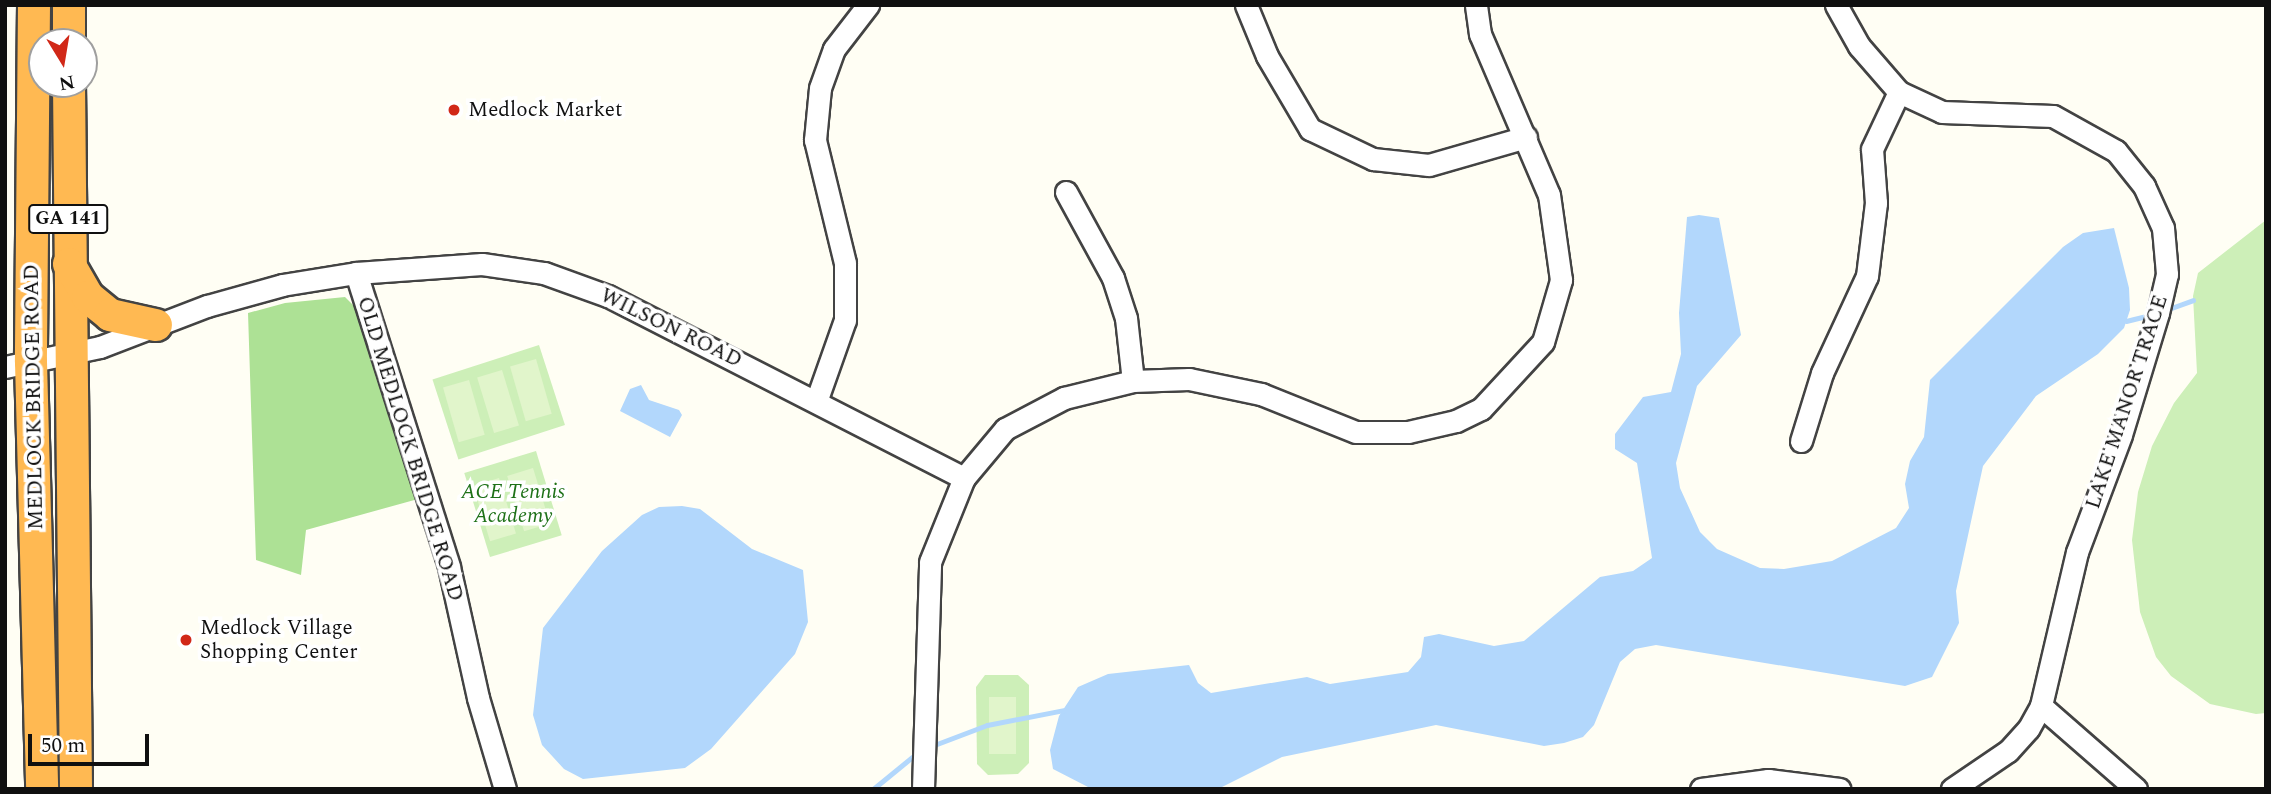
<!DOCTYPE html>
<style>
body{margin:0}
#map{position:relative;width:2271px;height:794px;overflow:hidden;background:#fffef4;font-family:Spectral,serif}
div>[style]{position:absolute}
.green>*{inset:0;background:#cdefb8;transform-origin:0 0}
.forest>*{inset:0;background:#ade195}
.pitch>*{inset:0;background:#e1f5cb;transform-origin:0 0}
.water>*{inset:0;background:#b2d7fc}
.stream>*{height:5px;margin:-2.5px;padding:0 2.5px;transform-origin:2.5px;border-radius:2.5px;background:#b2d7fc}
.roads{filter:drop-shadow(2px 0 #434343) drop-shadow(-2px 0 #434343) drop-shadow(0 2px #434343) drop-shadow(0 -2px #434343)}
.minor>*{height:21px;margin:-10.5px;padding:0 10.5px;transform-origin:10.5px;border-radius:10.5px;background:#fff}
.highway>*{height:32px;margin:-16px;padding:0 16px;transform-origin:16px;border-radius:16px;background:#ffb952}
.dots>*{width:19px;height:19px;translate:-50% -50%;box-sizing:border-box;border:4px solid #fff;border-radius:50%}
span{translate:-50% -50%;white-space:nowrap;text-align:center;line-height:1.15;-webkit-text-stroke:7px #fff;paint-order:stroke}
.shield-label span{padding:2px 5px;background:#fff;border:2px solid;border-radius:5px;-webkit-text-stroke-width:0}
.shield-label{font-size:19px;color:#101010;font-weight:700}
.poi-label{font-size:21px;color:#101010}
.left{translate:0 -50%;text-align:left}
.street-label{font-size:21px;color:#101010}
.park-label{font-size:21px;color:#1e7118;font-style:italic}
.frame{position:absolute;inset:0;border:7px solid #101010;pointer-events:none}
.north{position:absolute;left:28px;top:28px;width:70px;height:70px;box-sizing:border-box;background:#fff;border:2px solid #9f9f9f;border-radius:50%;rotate:169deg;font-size:19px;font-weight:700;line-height:28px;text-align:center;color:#101010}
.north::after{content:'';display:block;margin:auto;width:24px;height:32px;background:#d12818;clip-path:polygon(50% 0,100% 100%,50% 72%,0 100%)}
.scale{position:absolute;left:28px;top:734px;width:121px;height:32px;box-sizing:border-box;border:4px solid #101010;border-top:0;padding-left:9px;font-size:21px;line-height:24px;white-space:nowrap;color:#101010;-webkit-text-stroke:5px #fff;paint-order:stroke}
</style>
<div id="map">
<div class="green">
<i style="clip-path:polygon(2266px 220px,2266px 713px,2256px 714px,2210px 704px,2171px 676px,2156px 657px,2140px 612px,2132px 540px,2138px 492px,2152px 446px,2174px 403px,2197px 373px,2193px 296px,2198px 273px)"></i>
<i style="left:539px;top:345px;width:84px;height:112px;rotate:72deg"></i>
<i style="left:536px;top:451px;width:88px;height:75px;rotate:73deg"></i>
<i style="clip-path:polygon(985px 675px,1018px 675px,1029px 685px,1029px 763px,1018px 774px,988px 775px,977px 764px,976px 687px)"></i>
</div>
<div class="forest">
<i style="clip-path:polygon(345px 297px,362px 314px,418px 499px,306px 530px,301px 575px,256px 560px,248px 313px,285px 303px)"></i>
</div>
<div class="pitch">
<i style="left:536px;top:359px;width:57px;height:27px;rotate:74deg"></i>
<i style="left:502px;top:370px;width:58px;height:26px;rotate:73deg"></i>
<i style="left:469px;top:380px;width:57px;height:27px;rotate:74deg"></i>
<i style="left:533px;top:468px;width:58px;height:27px;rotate:73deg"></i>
<i style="left:499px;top:478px;width:58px;height:27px;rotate:73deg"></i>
<i style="left:989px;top:697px;width:27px;height:57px"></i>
</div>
<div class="water">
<i style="clip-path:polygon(1699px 215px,1719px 218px,1741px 335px,1697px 386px,1676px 463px,1680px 488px,1700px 532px,1717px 549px,1760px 568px,1784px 569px,1832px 561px,1896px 528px,1909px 508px,1905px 484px,1910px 461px,1924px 437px,1930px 380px,2063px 247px,2083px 233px,2114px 228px,2129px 288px,2130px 310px,2124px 328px,2098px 354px,2036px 396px,1983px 466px,1956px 591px,1959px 623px,1932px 677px,1905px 686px,1656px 645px,1635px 649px,1620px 662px,1594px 725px,1583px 737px,1564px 743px,1544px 746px,1436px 725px,1282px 757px,1218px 789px,1088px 787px,1053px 769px,1050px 750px,1059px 716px,1078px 687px,1108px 674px,1189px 665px,1198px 683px,1211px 693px,1307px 677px,1330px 684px,1408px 672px,1421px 657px,1424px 637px,1439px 634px,1494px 646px,1524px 641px,1600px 577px,1633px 571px,1652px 558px,1637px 463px,1615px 449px,1615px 434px,1643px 397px,1671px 392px,1681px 354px,1679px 313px,1687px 217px)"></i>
<i style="clip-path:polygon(641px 385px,649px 400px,679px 410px,682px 415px,670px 437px,620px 411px,630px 389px)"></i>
<i style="clip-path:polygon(682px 506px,700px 509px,752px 549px,803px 570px,808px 622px,795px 654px,711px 749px,685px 768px,583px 779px,564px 769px,542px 745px,533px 715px,543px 628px,602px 551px,642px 515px,659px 507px)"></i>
</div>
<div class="stream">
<i style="left:2163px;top:311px;width:32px;rotate:-20deg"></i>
<i style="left:2126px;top:321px;width:25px;rotate:-14deg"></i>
<i style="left:929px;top:747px;width:62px;rotate:-20.8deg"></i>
<i style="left:987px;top:725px;width:78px;rotate:-11deg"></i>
<i style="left:873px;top:789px;width:57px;rotate:-39.3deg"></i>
</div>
<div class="roads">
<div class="minor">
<i style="left:1246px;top:5px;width:55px;rotate:67.6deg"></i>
<i style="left:1267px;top:56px;width:85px;rotate:59.5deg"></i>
<i style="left:1310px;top:129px;width:70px;rotate:25.5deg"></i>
<i style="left:1373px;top:159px;width:56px;rotate:6.1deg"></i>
<i style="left:1429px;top:165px;width:101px;rotate:-16.1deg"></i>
<i style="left:1836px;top:5px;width:47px;rotate:60.7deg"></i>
<i style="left:1859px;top:46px;width:61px;rotate:49deg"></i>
<i style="left:1899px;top:92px;width:47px;rotate:24.9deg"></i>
<i style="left:1942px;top:112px;width:111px;rotate:2.1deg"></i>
<i style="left:2053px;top:116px;width:72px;rotate:29.1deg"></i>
<i style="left:2116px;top:151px;width:45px;rotate:51.3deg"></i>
<i style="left:2144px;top:186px;width:46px;rotate:65.7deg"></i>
<i style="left:2163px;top:228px;width:46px;rotate:85deg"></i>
<i style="left:2167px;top:274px;width:40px;rotate:103deg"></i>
<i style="left:2158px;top:313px;width:127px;rotate:106.9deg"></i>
<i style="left:2121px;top:435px;width:125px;rotate:110.6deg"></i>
<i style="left:2077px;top:552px;width:158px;rotate:103.2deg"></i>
<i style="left:2041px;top:706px;width:26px;rotate:119deg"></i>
<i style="left:2028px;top:729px;width:30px;rotate:132deg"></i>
<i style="left:2008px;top:751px;width:68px;rotate:145.8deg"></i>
<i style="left:1066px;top:192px;width:98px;rotate:61.3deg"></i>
<i style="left:1113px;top:278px;width:42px;rotate:72deg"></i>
<i style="left:1126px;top:318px;width:63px;rotate:83.7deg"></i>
<i style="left:356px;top:273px;width:308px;rotate:72.4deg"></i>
<i style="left:449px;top:567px;width:134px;rotate:77.5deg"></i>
<i style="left:478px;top:698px;width:95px;rotate:73.5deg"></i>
<i style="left:5px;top:367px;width:97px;rotate:-11.9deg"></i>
<i style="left:100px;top:347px;width:115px;rotate:-21deg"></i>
<i style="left:207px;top:306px;width:78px;rotate:-15.6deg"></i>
<i style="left:282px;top:285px;width:75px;rotate:-9.2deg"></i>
<i style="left:356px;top:273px;width:126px;rotate:-4.1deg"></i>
<i style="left:482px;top:264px;width:63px;rotate:8.3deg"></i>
<i style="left:544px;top:273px;width:68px;rotate:19.8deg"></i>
<i style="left:608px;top:296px;width:400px;rotate:27.1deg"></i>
<i style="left:817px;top:399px;width:84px;rotate:-70.5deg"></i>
<i style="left:845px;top:320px;width:57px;rotate:-90deg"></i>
<i style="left:845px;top:263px;width:127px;rotate:-103.7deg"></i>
<i style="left:815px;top:140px;width:52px;rotate:-84.5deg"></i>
<i style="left:820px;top:88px;width:41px;rotate:-70.3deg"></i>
<i style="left:834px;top:49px;width:56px;rotate:-52.3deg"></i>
<i style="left:1801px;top:441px;width:71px;rotate:-72.8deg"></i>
<i style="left:1822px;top:373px;width:107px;rotate:-65.1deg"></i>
<i style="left:1867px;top:276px;width:74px;rotate:-83deg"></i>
<i style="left:1876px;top:203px;width:54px;rotate:-94.2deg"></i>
<i style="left:1872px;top:149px;width:63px;rotate:-64.7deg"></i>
<i style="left:2041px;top:706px;width:126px;rotate:41.1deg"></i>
<i style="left:923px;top:789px;width:227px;rotate:-88.2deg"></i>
<i style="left:930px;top:562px;width:91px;rotate:-68deg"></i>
<i style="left:964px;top:478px;width:64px;rotate:-50.1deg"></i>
<i style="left:1005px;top:429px;width:67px;rotate:-27.7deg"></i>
<i style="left:1064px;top:398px;width:71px;rotate:-13.8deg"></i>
<i style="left:1133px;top:381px;width:56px;rotate:-2deg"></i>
<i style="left:1189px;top:379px;width:74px;rotate:11.8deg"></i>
<i style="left:1261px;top:394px;width:102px;rotate:21.8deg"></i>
<i style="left:1356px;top:432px;width:52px"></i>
<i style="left:1408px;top:432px;width:49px;rotate:-12.9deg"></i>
<i style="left:1456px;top:421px;width:28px;rotate:-26deg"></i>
<i style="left:1481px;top:409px;width:91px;rotate:-47.2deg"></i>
<i style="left:1543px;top:342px;width:65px;rotate:-73.8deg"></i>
<i style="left:1561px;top:280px;width:86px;rotate:-98deg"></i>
<i style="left:1549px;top:195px;width:175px;rotate:-113.2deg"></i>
<i style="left:1480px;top:34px;width:29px;rotate:-98deg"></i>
<i style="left:1701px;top:789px;width:68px;rotate:-7.7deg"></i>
<i style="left:1768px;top:780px;width:72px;rotate:7.2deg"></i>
</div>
<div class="highway">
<i style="left:34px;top:5px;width:357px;rotate:90.5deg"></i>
<i style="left:31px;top:362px;width:427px;rotate:88.5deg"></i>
<i style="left:69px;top:42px;width:37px;rotate:-90deg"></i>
<i style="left:69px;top:84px;width:705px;rotate:89.43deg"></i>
<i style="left:69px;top:264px;width:38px;rotate:60deg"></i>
<i style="left:88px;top:297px;width:28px;rotate:39deg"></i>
<i style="left:110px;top:315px;width:47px;rotate:12.3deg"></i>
</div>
</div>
<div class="dots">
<i style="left:454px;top:110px;background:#d12818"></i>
<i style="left:186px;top:640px;background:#d12818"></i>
</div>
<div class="shield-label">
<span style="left:68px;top:219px">GA 141</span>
</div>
<div class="poi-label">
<span class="left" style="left:468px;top:110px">Medlock Market</span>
<span class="left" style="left:200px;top:640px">Medlock Village<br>Shopping Center</span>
</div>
<div class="street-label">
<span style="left:671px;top:328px;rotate:26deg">WILSON ROAD</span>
<span style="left:34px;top:397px;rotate:-91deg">MEDLOCK BRIDGE ROAD</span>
<span style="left:2127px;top:402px;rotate:-72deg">LAKE MANOR TRACE</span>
<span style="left:410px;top:449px;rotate:73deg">OLD MEDLOCK BRIDGE ROAD</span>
</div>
<div class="park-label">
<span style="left:513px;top:504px">ACE Tennis<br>Academy</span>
</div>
<div class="frame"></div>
<div class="north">N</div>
<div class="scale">50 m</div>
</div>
